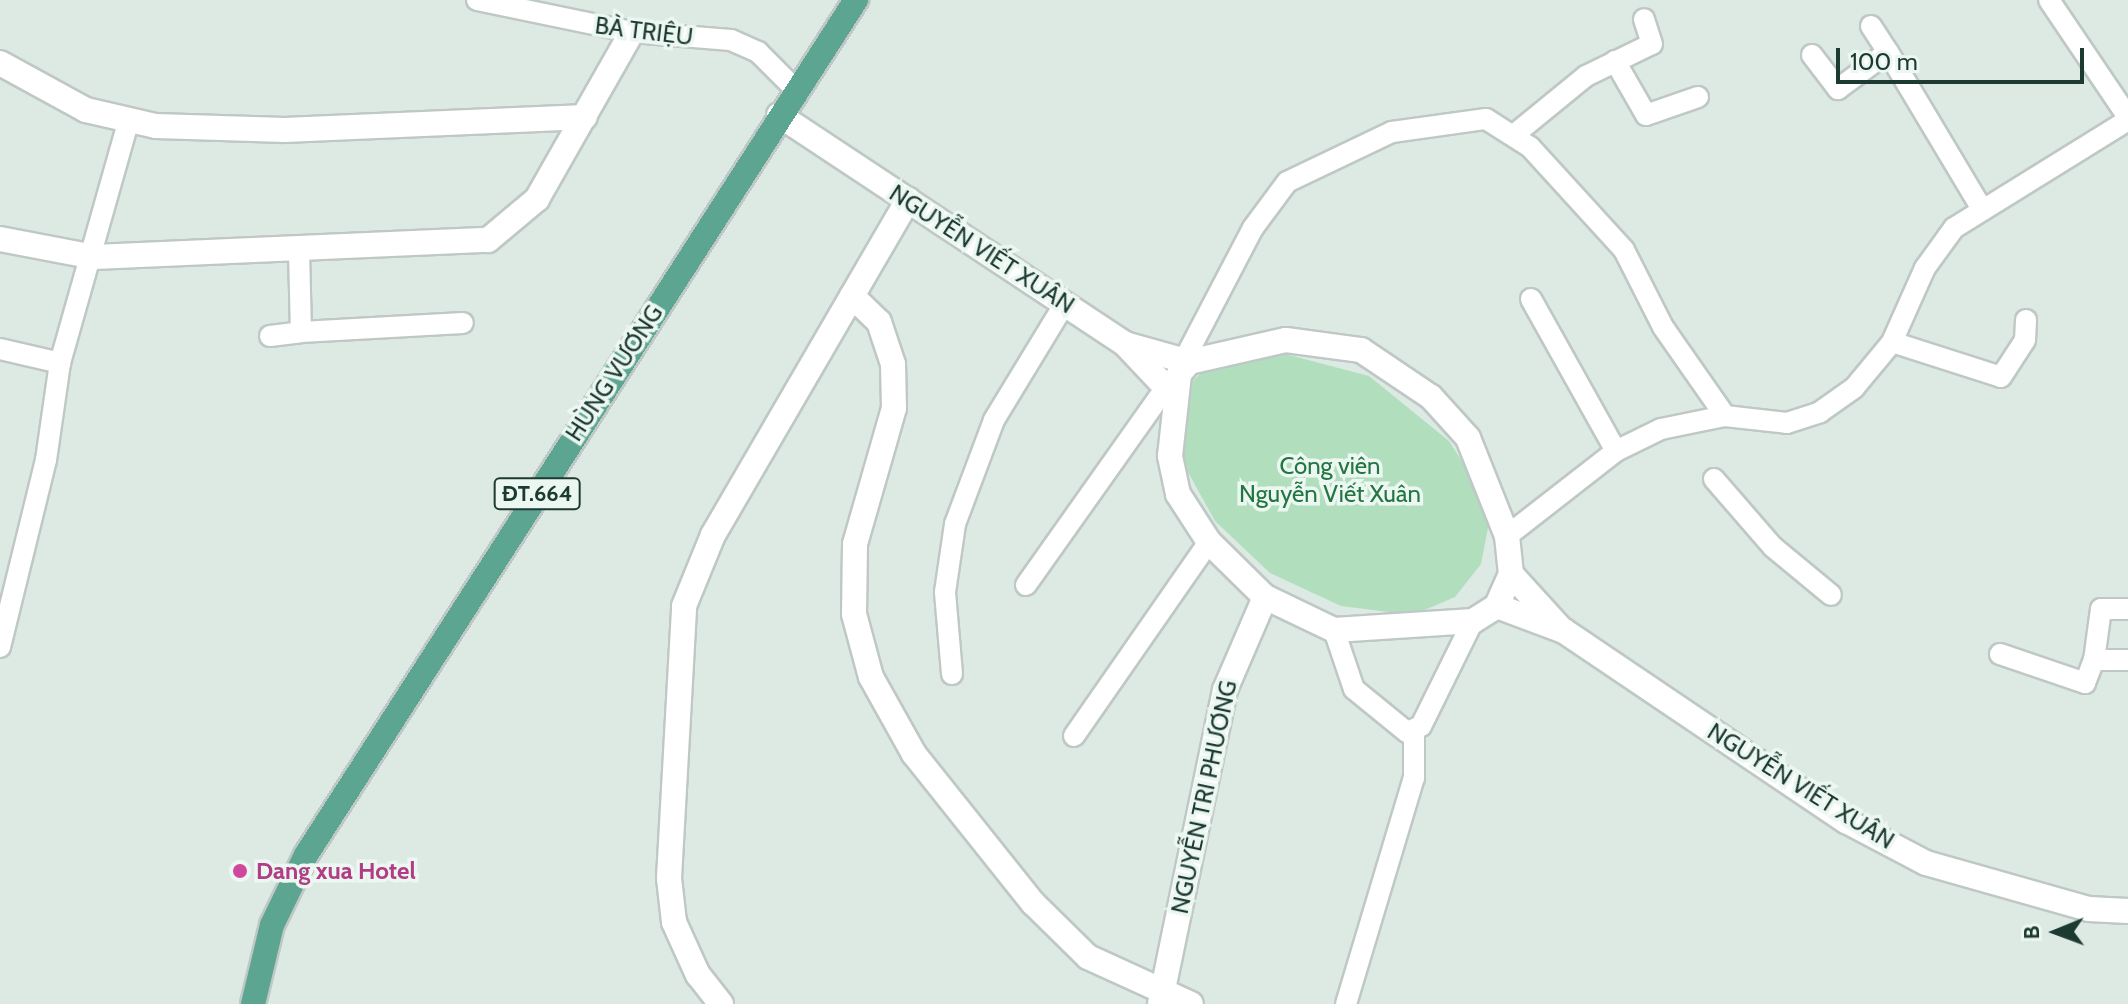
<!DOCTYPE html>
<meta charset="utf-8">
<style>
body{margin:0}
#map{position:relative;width:2128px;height:1004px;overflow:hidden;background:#dceae3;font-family:Cabin,sans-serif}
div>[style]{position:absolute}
.green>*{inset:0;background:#b1dfbd}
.roads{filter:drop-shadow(2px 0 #bfc8c6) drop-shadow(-2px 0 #bfc8c6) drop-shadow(0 2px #bfc8c6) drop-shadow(0 -2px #bfc8c6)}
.minor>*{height:20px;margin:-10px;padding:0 10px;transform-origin:10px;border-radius:10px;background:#fff}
.tertiary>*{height:24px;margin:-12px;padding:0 12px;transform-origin:12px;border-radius:12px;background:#fff}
.primary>*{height:24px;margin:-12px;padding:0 12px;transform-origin:12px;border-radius:12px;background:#5ba591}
.dots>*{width:22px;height:22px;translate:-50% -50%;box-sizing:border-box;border:4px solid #ecf7f1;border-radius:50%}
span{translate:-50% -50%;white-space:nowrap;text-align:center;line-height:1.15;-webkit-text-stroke:7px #ecf7f1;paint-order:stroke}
.shield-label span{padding:2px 6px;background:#ecf7f1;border:2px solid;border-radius:6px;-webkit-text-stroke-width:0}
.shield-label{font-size:22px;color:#1c3a32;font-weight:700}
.street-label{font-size:24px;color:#1c3a32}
.park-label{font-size:24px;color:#237541}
.hotel-label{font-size:24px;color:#b23c85;font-weight:700}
.left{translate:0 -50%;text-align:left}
.north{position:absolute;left:2016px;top:892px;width:80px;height:80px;-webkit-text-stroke:6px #ecf7f1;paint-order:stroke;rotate:269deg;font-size:22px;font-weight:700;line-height:32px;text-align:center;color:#1c3a32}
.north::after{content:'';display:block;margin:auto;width:28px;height:36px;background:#1c3a32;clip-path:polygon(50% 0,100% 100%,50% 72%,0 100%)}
.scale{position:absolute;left:1836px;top:48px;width:248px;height:36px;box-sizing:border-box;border:4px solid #1c3a32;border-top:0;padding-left:10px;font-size:24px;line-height:28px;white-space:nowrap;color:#1c3a32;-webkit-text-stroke:6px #ecf7f1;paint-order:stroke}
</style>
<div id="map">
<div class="green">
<i style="clip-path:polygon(1270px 350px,1369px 376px,1449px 441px,1477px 485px,1489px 523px,1481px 564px,1455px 597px,1413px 615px,1341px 606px,1270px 573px,1215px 521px,1179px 456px,1190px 384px,1208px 366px)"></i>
</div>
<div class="roads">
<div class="minor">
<i style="left:477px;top:0;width:158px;rotate:11.7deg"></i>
<i style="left:632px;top:32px;width:99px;rotate:4.6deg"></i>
<i style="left:731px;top:40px;width:30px;rotate:24deg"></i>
<i style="left:758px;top:52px;width:54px;rotate:45deg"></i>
<i style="left:2049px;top:0;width:141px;rotate:56deg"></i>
<i style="left:1871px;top:26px;width:31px;rotate:57deg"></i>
<i style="left:1812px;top:55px;width:43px;rotate:52.6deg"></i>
<i style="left:1838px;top:89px;width:62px;rotate:-36.5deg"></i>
<i style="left:1888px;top:52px;width:179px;rotate:59.1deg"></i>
<i style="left:1615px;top:61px;width:62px;rotate:60.1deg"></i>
<i style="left:1646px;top:115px;width:55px;rotate:-19.1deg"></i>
<i style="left:1515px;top:134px;width:92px;rotate:-39.2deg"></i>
<i style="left:1586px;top:76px;width:73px;rotate:-25.9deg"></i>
<i style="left:1652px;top:44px;width:26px;rotate:-108deg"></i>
<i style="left:299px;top:251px;width:81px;rotate:88.6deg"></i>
<i style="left:301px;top:332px;width:162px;rotate:-3.2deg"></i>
<i style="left:1531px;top:299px;width:174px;rotate:60.8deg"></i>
<i style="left:270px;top:336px;width:31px;rotate:-7deg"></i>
<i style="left:1892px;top:342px;width:114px;rotate:17.8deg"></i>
<i style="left:2001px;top:377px;width:44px;rotate:-57deg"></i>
<i style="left:2025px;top:340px;width:20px;rotate:-87deg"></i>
<i style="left:0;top:349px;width:62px;rotate:13.1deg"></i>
<i style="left:1184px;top:360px;width:149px;rotate:-62.4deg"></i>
<i style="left:1253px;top:228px;width:57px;rotate:-53.5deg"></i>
<i style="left:1287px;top:182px;width:116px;rotate:-25.5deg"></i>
<i style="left:1392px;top:132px;width:95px;rotate:-7.9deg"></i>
<i style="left:1486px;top:119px;width:52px;rotate:32.5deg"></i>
<i style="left:1530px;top:147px;width:139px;rotate:47.6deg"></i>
<i style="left:1624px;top:250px;width:86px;rotate:63.1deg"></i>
<i style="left:1663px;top:327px;width:108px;rotate:55.1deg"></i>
<i style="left:1714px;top:479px;width:90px;rotate:49.1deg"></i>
<i style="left:1773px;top:547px;width:75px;rotate:39.6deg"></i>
<i style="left:1507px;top:536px;width:138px;rotate:-37.9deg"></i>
<i style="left:1616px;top:451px;width:50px;rotate:-26.1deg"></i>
<i style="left:1661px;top:429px;width:65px;rotate:-11.5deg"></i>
<i style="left:1725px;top:416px;width:62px;rotate:6.4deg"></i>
<i style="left:1787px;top:423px;width:35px;rotate:-18deg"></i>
<i style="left:1820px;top:412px;width:42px;rotate:-35.2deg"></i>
<i style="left:1854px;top:388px;width:60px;rotate:-50.4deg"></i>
<i style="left:1892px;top:342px;width:81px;rotate:-66deg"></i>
<i style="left:1925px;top:268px;width:49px;rotate:-54.1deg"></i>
<i style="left:1954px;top:228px;width:205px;rotate:-31.8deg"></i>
<i style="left:1026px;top:585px;width:240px;rotate:-54.7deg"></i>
<i style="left:2128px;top:609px;width:27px;rotate:180deg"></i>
<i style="left:2101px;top:609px;width:51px;rotate:97.8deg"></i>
<i style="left:2094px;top:660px;width:34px"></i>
<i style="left:1334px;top:630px;width:62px;rotate:71.3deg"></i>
<i style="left:1354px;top:689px;width:68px;rotate:39.1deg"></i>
<i style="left:1407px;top:732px;width:15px;rotate:-23deg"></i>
<i style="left:1421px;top:726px;width:117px;rotate:-63.7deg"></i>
<i style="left:0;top:647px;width:193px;rotate:-76.2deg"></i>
<i style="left:46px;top:460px;width:98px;rotate:-81.8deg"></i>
<i style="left:60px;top:363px;width:249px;rotate:-74.2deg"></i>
<i style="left:2000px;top:654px;width:90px;rotate:18.8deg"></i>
<i style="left:2085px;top:683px;width:25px;rotate:-69deg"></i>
<i style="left:952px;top:674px;width:82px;rotate:-94.9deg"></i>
<i style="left:945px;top:592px;width:69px;rotate:-81.6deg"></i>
<i style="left:955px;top:524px;width:111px;rotate:-69.4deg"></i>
<i style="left:994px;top:420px;width:137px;rotate:-58.7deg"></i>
<i style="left:1074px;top:736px;width:236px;rotate:-55.2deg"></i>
<i style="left:1346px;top:1004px;width:236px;rotate:-73.3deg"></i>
<i style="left:1414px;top:778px;width:46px;rotate:-90deg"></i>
</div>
<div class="tertiary">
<i style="left:0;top:63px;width:98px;rotate:28.7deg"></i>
<i style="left:86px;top:110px;width:72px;rotate:12.9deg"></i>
<i style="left:156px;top:126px;width:129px;rotate:1.8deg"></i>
<i style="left:285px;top:130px;width:300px;rotate:-2.5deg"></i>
<i style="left:779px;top:115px;width:415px;rotate:33.5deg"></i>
<i style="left:1125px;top:344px;width:70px;rotate:46.7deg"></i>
<i style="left:0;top:239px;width:96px;rotate:10.8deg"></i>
<i style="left:94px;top:257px;width:394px;rotate:-2.5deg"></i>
<i style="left:488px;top:240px;width:64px;rotate:-39.9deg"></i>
<i style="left:537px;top:199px;width:192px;rotate:-60.4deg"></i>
<i style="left:852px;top:296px;width:37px;rotate:44deg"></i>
<i style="left:879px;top:322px;width:44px;rotate:71.6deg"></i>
<i style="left:893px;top:364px;width:44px;rotate:88.7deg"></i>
<i style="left:894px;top:408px;width:141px;rotate:106deg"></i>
<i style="left:855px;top:544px;width:70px;rotate:90.8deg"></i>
<i style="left:854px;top:614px;width:65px;rotate:74.9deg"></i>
<i style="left:871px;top:677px;width:88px;rotate:60.8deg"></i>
<i style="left:914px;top:754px;width:191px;rotate:51.4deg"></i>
<i style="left:1033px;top:903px;width:77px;rotate:44.5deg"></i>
<i style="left:1088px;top:957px;width:113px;rotate:24.5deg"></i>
<i style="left:1286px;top:340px;width:76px;rotate:7.6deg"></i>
<i style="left:1361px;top:350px;width:84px;rotate:33.9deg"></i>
<i style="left:1431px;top:397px;width:55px;rotate:47.9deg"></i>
<i style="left:1468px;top:438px;width:105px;rotate:68.3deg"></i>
<i style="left:1507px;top:536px;width:38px;rotate:84deg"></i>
<i style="left:1511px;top:574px;width:35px;rotate:114deg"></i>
<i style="left:1497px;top:606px;width:28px;rotate:148deg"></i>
<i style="left:1473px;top:621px;width:139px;rotate:176.3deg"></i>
<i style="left:1334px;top:630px;width:76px;rotate:-154.4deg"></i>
<i style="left:1265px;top:597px;width:78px;rotate:-135.5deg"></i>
<i style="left:1209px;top:542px;width:57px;rotate:-122.9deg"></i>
<i style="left:1178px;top:494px;width:39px;rotate:-102deg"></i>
<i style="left:1170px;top:456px;width:82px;rotate:-83.7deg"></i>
<i style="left:1179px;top:374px;width:16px;rotate:-50deg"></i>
<i style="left:1189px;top:362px;width:99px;rotate:-12.8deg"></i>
<i style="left:1125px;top:344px;width:66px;rotate:15.7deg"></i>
<i style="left:1511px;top:574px;width:74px;rotate:47.7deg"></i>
<i style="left:1497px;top:606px;width:72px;rotate:20.5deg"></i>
<i style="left:1564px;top:631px;width:340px;rotate:34deg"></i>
<i style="left:1846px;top:821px;width:90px;rotate:27.7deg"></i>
<i style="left:1926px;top:863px;width:169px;rotate:15.8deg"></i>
<i style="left:2089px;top:909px;width:39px;rotate:3deg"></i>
<i style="left:721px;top:1004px;width:37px;rotate:-128deg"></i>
<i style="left:698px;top:975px;width:58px;rotate:-114.4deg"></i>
<i style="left:674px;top:922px;width:44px;rotate:-96.5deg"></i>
<i style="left:669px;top:878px;width:272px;rotate:-86.8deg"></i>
<i style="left:684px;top:606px;width:77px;rotate:-67.8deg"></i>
<i style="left:713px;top:535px;width:388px;rotate:-59.8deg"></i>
<i style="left:1160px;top:1004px;width:321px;rotate:-78.3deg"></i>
<i style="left:1225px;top:690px;width:101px;rotate:-66.7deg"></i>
</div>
<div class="primary">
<i style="left:253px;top:1004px;width:81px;rotate:-76.5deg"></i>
<i style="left:272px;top:925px;width:78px;rotate:-64.1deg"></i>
<i style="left:306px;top:855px;width:1017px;rotate:-57.25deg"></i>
</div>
</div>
<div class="dots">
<i style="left:240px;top:871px;background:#d1479c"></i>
</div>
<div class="shield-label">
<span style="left:537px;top:494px">ĐT.664</span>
</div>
<div class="street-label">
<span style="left:644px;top:31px;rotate:7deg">BÀ TRIỆU</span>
<span style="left:982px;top:249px;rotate:33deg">NGUYỄN VIẾT XUÂN</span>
<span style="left:614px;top:373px;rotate:-57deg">HÙNG VƯƠNG</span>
<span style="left:1801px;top:786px;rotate:32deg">NGUYỄN VIẾT XUÂN</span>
<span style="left:1204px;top:797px;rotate:-78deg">NGUYỄN TRI PHƯƠNG</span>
</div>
<div class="park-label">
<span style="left:1330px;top:480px">Công viên<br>Nguyễn Viết Xuân</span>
</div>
<div class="hotel-label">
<span class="left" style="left:256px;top:871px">Dang xua Hotel</span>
</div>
<div class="north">B</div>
<div class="scale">100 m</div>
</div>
